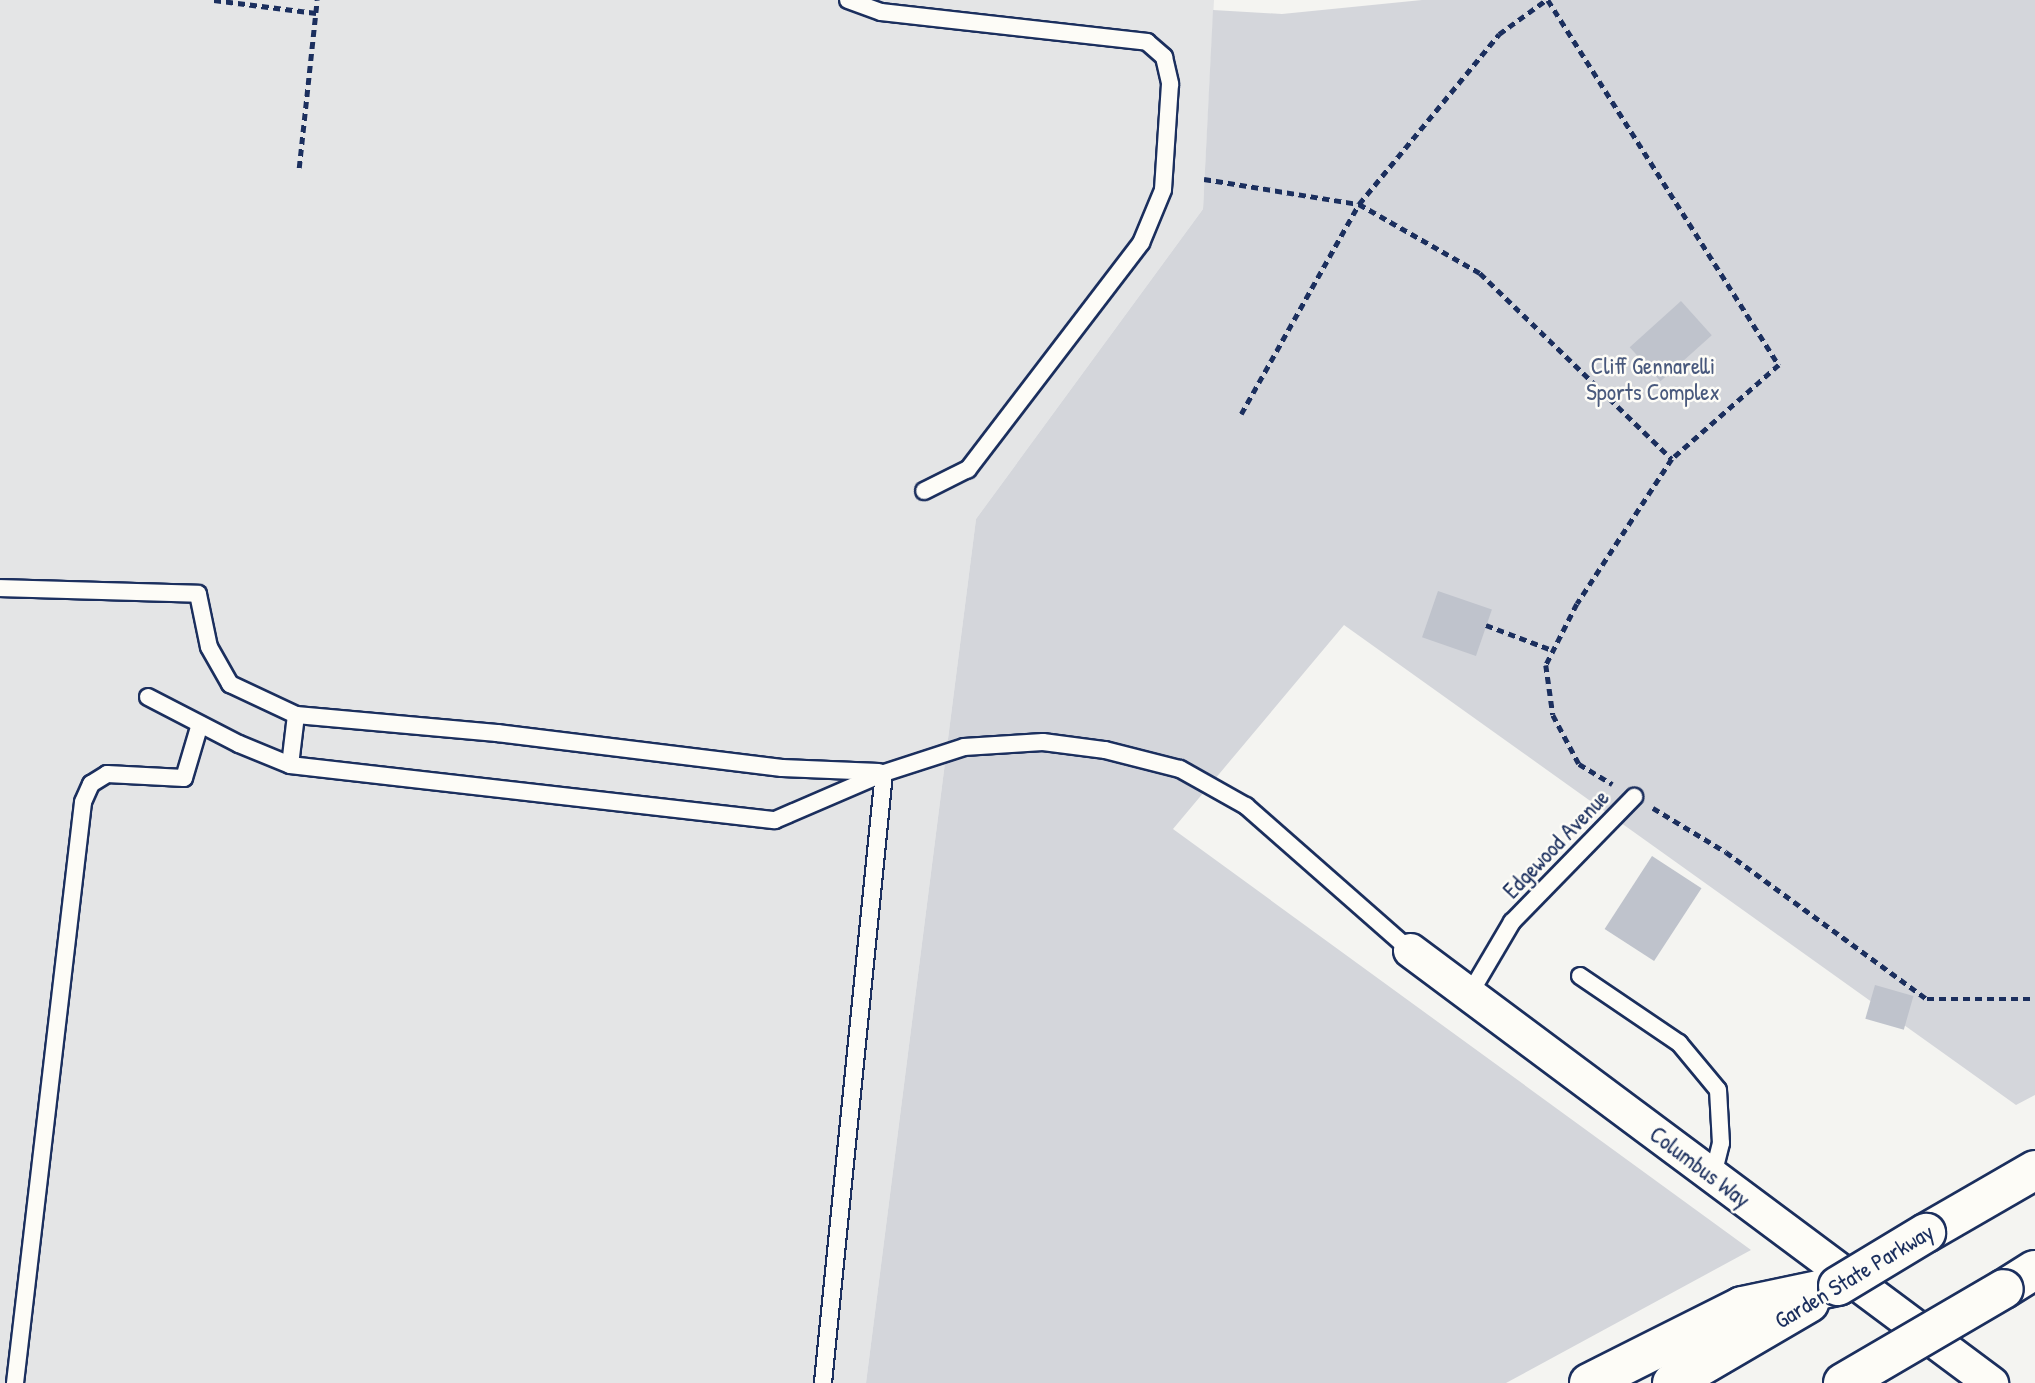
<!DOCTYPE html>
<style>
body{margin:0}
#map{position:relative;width:2035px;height:1383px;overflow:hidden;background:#f4f4f1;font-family:"Patrick Hand",sans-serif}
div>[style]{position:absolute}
.built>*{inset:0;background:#e4e5e6}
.green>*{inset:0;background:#d4d6db}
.building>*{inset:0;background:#bfc3cc;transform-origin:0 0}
.path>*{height:4.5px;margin-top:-2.25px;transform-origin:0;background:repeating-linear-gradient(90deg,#1b2f5e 0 7px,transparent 0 12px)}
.roads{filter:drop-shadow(2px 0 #1b2f5e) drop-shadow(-2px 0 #1b2f5e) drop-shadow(0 2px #1b2f5e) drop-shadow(0 -2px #1b2f5e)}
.service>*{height:16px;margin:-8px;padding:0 8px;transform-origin:8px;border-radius:8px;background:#fdfcf7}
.minor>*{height:33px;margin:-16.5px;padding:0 16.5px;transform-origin:16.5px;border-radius:16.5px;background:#fdfcf7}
.motorway>*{height:38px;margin:-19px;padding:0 19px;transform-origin:19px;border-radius:19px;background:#fdfcf7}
.bridges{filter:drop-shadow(2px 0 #1b2f5e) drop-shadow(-2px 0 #1b2f5e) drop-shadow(0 2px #1b2f5e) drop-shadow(0 -2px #1b2f5e)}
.motorway-bridge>*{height:38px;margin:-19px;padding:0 19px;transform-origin:19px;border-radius:19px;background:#fdfcf7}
span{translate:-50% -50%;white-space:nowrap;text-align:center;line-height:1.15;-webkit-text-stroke:5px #fdfcf7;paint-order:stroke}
.park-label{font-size:23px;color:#49597d}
.street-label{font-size:23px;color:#1b2f5e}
</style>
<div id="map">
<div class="built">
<i style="clip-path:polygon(0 0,1214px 0,1203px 209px,976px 519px,866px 1383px,0 1383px)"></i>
</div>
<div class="green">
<i style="clip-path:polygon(1422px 0,2035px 0,2035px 1095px,2016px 1105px,1344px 625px,1173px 829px,1751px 1250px,1506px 1383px,866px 1383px,976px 519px,1203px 209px,1213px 10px,1282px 14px)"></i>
</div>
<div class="building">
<i style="left:1681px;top:301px;width:46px;height:69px;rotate:48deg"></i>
<i style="left:1438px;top:591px;width:57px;height:49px;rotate:19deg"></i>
<i style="left:1652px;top:856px;width:59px;height:87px;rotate:33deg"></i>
<i style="left:1875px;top:985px;width:40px;height:35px;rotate:16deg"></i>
</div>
<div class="path">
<i style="left:214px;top:0;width:103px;rotate:7.3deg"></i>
<i style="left:1548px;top:0;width:432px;rotate:57.7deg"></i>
<i style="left:1779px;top:365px;width:142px;rotate:138.7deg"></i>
<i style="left:299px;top:168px;width:169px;rotate:-83.9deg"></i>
<i style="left:1204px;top:179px;width:157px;rotate:9.2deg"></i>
<i style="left:1359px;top:204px;width:139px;rotate:29.7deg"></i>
<i style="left:1480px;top:273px;width:267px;rotate:44.1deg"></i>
<i style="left:1672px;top:459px;width:173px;rotate:123.2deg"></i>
<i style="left:1577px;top:604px;width:68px;rotate:116.9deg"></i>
<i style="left:1546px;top:665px;width:50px;rotate:82deg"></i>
<i style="left:1553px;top:715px;width:55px;rotate:62deg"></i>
<i style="left:1579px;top:764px;width:39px;rotate:31deg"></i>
<i style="left:1241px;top:414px;width:241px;rotate:-60.7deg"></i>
<i style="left:1359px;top:204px;width:220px;rotate:-50.5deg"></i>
<i style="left:1499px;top:34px;width:58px;rotate:-35.9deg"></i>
<i style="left:1486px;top:625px;width:71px;rotate:20.7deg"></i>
<i style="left:1653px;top:808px;width:85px;rotate:31.1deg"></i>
<i style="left:1726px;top:852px;width:249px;rotate:36.2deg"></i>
<i style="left:1927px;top:999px;width:108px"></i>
</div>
<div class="roads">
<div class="service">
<i style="left:848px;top:0;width:35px;rotate:20deg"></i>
<i style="left:881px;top:12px;width:268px;rotate:6.4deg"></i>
<i style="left:1147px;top:42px;width:23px;rotate:41deg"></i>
<i style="left:1164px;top:57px;width:28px;rotate:77deg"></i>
<i style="left:1170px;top:84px;width:106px;rotate:93.8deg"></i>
<i style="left:1163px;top:190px;width:57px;rotate:112.5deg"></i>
<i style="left:1141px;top:243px;width:285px;rotate:127.4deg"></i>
<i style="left:968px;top:469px;width:49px;rotate:153.4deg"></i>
<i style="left:0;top:588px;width:198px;rotate:1.7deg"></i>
<i style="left:198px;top:594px;width:54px;rotate:78.3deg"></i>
<i style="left:209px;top:647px;width:43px;rotate:60.4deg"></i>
<i style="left:230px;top:684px;width:73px;rotate:25.2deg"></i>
<i style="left:296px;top:715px;width:50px;rotate:96.8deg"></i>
<i style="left:148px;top:697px;width:102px;rotate:27.3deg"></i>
<i style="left:239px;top:744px;width:55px;rotate:22.4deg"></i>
<i style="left:290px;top:765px;width:488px;rotate:6.5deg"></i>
<i style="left:775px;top:820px;width:119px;rotate:-23.3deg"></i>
<i style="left:884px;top:773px;width:84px;rotate:-18deg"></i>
<i style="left:964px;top:747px;width:79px;rotate:-3.6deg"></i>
<i style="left:1043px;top:742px;width:63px;rotate:7.4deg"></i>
<i style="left:1105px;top:750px;width:77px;rotate:14.2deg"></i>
<i style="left:1180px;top:769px;width:76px;rotate:29.3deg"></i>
<i style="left:1246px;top:806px;width:218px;rotate:41.3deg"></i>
<i style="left:296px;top:715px;width:202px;rotate:5.1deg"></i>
<i style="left:497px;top:733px;width:287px;rotate:7deg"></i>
<i style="left:782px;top:768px;width:97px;rotate:2.4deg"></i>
<i style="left:1580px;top:976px;width:120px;rotate:34.1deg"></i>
<i style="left:1679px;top:1043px;width:61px;rotate:50.3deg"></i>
<i style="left:1718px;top:1090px;width:53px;rotate:86.8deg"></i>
<i style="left:1721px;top:1143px;width:34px;rotate:104deg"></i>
<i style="left:1469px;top:995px;width:85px;rotate:-59.5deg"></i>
<i style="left:1512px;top:922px;width:175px;rotate:-45.7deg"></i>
<i style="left:15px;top:1383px;width:585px;rotate:-83.32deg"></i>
<i style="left:83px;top:802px;width:20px;rotate:-66deg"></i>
<i style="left:91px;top:784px;width:19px;rotate:-32deg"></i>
<i style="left:107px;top:774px;width:77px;rotate:3deg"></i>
<i style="left:184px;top:778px;width:56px;rotate:-73.5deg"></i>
<i style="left:823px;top:1383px;width:613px;rotate:-84.29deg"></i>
</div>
<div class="minor">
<i style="left:1410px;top:950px;width:725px;rotate:36.7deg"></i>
</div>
<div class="motorway">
<i style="left:1926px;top:1233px;width:126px;rotate:-30deg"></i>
<i style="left:2004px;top:1289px;width:36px;rotate:-32deg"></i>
<i style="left:1589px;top:1383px;width:171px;rotate:-26.7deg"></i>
<i style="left:1742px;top:1306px;width:98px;rotate:-11.8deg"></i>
<i style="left:1672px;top:1383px;width:159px;rotate:-30.3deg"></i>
</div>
</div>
<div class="bridges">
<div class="motorway-bridge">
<i style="left:1838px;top:1286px;width:103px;rotate:-31.1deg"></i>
<i style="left:1843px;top:1383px;width:186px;rotate:-30.3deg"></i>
</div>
</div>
<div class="park-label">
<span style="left:1653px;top:379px">Cliff Gennarelli<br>Sports Complex</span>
</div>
<div class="street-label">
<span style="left:1556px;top:844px;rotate:-46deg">Edgewood Avenue</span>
<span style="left:1700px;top:1167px;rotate:37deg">Columbus Way</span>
<span style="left:1854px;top:1276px;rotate:-31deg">Garden State Parkway</span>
</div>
</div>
